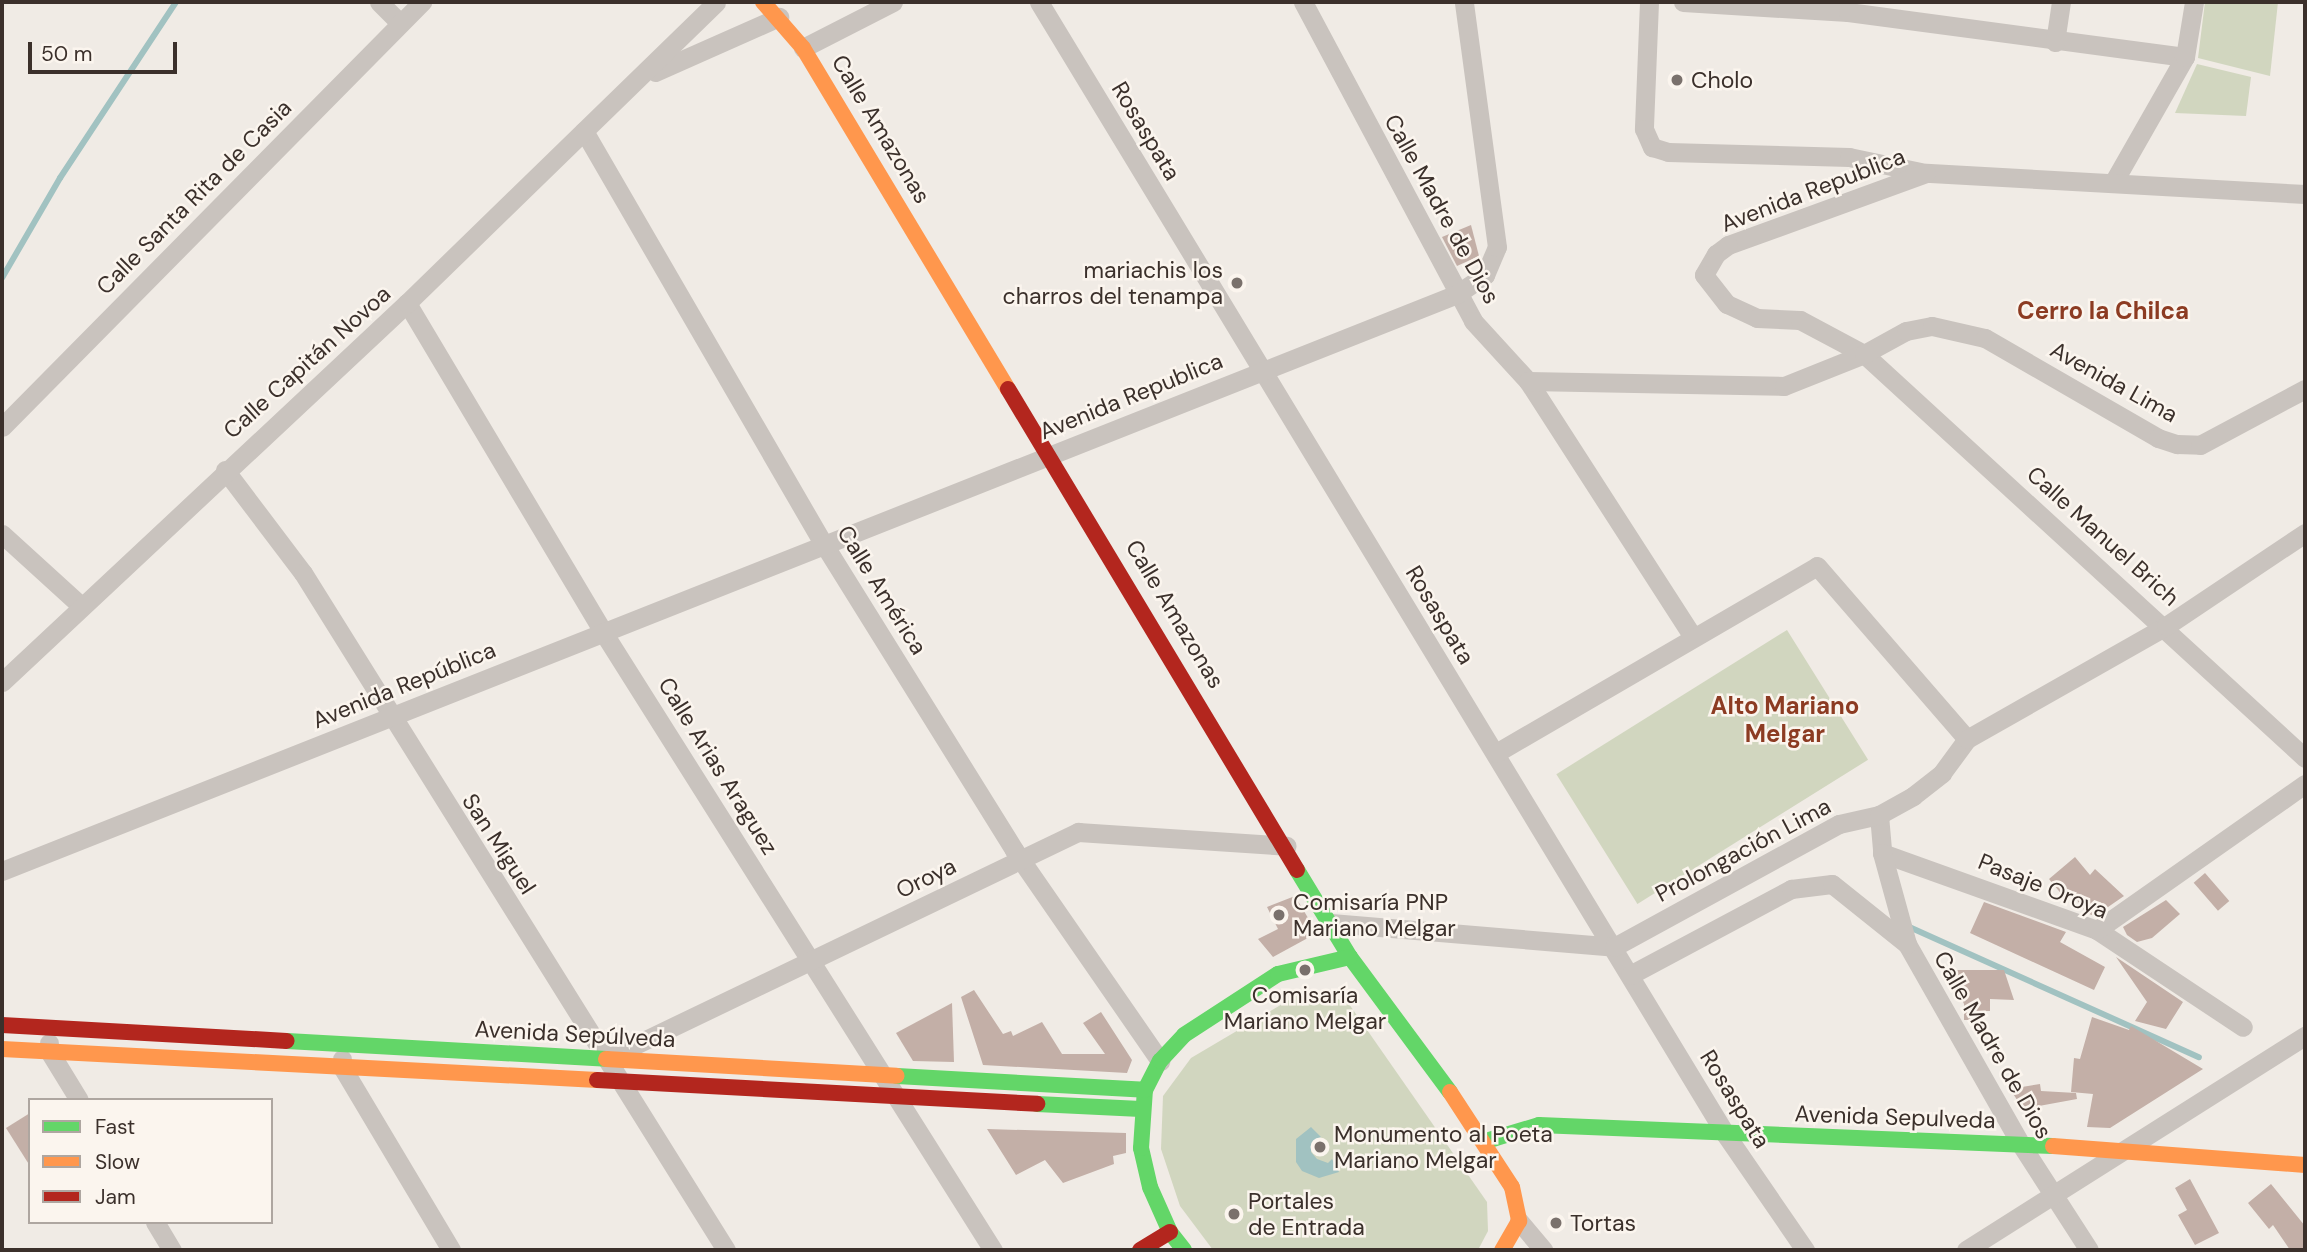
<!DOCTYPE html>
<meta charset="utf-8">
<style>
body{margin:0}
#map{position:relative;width:2307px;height:1252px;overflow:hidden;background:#f0ebe5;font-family:"DM Sans",sans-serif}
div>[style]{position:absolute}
.green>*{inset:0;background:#d1d6bf;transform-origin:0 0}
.water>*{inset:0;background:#a1c2c1}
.stream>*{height:6px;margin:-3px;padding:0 3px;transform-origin:3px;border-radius:3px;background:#a1c2c1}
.building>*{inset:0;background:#c3afa7;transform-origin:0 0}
.street>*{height:19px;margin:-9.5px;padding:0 9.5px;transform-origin:9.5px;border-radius:9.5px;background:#c9c3be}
.fast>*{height:16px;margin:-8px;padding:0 8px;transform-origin:8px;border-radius:8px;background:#63d668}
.slow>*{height:16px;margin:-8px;padding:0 8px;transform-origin:8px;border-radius:8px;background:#ff974d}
.jam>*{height:16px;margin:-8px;padding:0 8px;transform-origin:8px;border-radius:8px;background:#b3261e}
.dots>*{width:19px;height:19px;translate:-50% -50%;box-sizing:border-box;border:4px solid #fbf5ee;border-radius:50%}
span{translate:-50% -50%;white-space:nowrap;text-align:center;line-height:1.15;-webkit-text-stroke:5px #fbf5ee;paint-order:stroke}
.poi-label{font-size:23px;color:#3b302b}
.left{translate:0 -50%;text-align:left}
.right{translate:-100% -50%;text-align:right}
.street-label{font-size:23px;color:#3b302b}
.neighbourhood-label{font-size:24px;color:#8c3b22;font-weight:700}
.frame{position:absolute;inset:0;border:4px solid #3b302b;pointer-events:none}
.legend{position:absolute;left:28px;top:1098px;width:245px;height:126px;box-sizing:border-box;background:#fbf5ee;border:2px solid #aea6a0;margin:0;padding:9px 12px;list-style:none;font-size:21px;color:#3b302b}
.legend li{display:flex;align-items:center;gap:14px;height:35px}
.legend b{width:35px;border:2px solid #aea6a0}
.scale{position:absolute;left:28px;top:42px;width:149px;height:32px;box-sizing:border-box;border:4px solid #3b302b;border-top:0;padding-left:9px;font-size:21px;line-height:24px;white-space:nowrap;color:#3b302b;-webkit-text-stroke:5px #fbf5ee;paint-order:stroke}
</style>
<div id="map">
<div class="green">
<i style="clip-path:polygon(2205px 2px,2278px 2px,2270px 76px,2198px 58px)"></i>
<i style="clip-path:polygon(2197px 64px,2251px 77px,2246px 116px,2175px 113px)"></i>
<i style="left:1787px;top:630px;width:153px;height:272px;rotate:58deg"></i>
<i style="clip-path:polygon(1301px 993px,1325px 993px,1349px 1004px,1487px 1202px,1488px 1231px,1478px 1250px,1213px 1250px,1180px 1206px,1161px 1149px,1163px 1096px,1191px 1058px)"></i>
</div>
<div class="water">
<i style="clip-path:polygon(1311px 1127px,1321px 1137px,1312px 1142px,1311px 1152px,1317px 1159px,1328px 1163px,1332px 1159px,1339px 1172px,1319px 1178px,1302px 1171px,1296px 1162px,1296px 1139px)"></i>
</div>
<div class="stream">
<i style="left:2px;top:278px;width:116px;rotate:-59.9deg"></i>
<i style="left:60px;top:178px;width:211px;rotate:-56.6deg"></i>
<i style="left:1907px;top:926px;width:320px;rotate:24.2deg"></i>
</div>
<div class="building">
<i style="clip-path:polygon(1471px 225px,1479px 256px,1457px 266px,1442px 237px)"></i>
<i style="clip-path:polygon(2075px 857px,2090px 875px,2095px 869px,2124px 896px,2095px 916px,2086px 913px,2070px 890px,2063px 896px,2049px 879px)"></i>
<i style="left:2205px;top:873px;width:37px;height:15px;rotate:49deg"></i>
<i style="clip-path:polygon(1295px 896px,1317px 933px,1273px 957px,1258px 939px,1278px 929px,1267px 907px)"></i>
<i style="clip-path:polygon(2166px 900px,2180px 914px,2152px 938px,2137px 942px,2127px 935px,2123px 927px)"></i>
<i style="clip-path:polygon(1984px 902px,2066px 932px,2060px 942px,2105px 967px,2094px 990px,1970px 933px)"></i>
<i style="clip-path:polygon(2116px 957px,2183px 1002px,2166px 1029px,2135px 1021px,2147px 1002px)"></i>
<i style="clip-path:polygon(1949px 970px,2004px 970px,2014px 1000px,1990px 999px,1990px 1011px,1982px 1011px,1982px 1041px,1972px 1020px,1964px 1020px,1964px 1004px)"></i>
<i style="clip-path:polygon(974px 990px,1003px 1034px,1011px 1031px,1013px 1036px,1042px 1022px,1062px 1054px,1105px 1054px,1083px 1023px,1101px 1012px,1132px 1060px,1127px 1073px,983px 1065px,961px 997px)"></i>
<i style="clip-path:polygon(952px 1003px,954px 1062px,913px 1061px,896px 1033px)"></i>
<i style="clip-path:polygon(2092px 1017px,2129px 1030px,2131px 1026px,2203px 1069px,2110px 1128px,2087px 1127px,2093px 1094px,2071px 1092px,2074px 1058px,2080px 1059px)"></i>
<i style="clip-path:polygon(2040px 1084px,2041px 1091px,2076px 1093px,2077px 1099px,2023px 1109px,2010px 1089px)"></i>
<i style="clip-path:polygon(30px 1113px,30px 1166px,6px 1128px)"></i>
<i style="clip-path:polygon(987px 1129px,1126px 1133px,1126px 1153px,1113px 1156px,1114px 1164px,1063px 1183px,1045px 1160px,1016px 1175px)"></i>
<i style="clip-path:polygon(2190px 1179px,2219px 1233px,2195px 1245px,2178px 1215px,2187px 1210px,2175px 1188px)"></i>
<i style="clip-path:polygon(2271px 1184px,2305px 1226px,2305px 1250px,2290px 1250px,2273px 1225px,2269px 1229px,2248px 1203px)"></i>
</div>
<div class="street">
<i style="left:379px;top:2px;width:30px;rotate:45deg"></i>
<i style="left:1039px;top:2px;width:1325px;rotate:58.77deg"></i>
<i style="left:1726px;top:1135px;width:140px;rotate:55.5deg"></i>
<i style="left:1303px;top:2px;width:361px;rotate:61.9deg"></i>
<i style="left:1473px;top:321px;width:81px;rotate:47.5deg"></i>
<i style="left:1528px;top:381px;width:305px;rotate:57.2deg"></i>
<i style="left:1649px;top:2px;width:127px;rotate:92.3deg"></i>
<i style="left:1644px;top:129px;width:20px;rotate:66deg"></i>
<i style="left:1652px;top:147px;width:17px;rotate:17deg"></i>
<i style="left:1668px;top:152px;width:181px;rotate:1.6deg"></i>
<i style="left:1849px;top:157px;width:78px;rotate:11.9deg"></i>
<i style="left:1683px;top:2px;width:165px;rotate:3.5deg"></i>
<i style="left:1848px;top:12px;width:340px;rotate:7.6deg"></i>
<i style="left:2055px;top:42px;width:40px;rotate:-81.5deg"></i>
<i style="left:803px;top:48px;width:101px;rotate:-27.1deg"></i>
<i style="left:655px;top:72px;width:136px;rotate:-23.9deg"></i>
<i style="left:584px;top:131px;width:480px;rotate:59.9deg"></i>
<i style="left:825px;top:546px;width:358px;rotate:58.1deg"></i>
<i style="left:1014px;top:850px;width:257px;rotate:55.3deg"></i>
<i style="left:2113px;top:183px;width:145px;rotate:-60.3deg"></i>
<i style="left:2185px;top:57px;width:56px;rotate:-80.7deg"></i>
<i style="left:2305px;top:194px;width:380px;rotate:-176.8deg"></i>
<i style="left:1926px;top:173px;width:211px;rotate:160deg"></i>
<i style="left:1728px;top:245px;width:15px;rotate:143deg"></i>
<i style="left:1716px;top:254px;width:24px;rotate:120deg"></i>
<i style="left:1704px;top:275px;width:37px;rotate:52deg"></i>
<i style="left:1727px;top:304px;width:33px;rotate:25deg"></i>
<i style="left:1757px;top:318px;width:43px;rotate:2.7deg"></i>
<i style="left:1800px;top:320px;width:72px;rotate:28deg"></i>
<i style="left:1864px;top:354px;width:598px;rotate:42.49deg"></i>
<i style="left:407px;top:303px;width:383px;rotate:59.2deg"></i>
<i style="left:603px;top:632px;width:731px;rotate:57.75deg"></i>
<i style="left:1528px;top:381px;width:256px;rotate:1.1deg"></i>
<i style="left:1784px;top:386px;width:86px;rotate:-21.8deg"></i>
<i style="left:1864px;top:354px;width:48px;rotate:-28.7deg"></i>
<i style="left:1906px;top:331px;width:26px;rotate:-11deg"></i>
<i style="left:1932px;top:326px;width:54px;rotate:12.8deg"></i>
<i style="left:1985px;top:338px;width:200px;rotate:30deg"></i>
<i style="left:2158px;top:438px;width:20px;rotate:18deg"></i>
<i style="left:2177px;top:444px;width:23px;rotate:2deg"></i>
<i style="left:2200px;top:445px;width:119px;rotate:-28.1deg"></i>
<i style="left:2px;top:427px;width:598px;rotate:-45.34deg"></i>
<i style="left:225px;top:470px;width:129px;rotate:52.9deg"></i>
<i style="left:303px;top:573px;width:798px;rotate:58deg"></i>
<i style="left:2px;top:534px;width:107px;rotate:42.3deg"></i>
<i style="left:2px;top:682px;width:555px;rotate:-43.1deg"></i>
<i style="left:407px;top:303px;width:431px;rotate:-44.2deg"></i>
<i style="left:1496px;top:753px;width:371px;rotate:-30.2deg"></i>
<i style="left:1817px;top:566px;width:229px;rotate:49.1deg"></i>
<i style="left:1879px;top:815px;width:38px;rotate:85deg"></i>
<i style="left:1882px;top:853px;width:228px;rotate:19.7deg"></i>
<i style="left:2097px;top:930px;width:175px;rotate:33.6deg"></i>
<i style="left:1882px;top:853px;width:94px;rotate:74.6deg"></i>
<i style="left:1907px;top:944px;width:229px;rotate:60.4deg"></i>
<i style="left:2020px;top:1143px;width:127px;rotate:57.2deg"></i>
<i style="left:2px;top:871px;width:1565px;rotate:-21.63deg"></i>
<i style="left:1457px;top:294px;width:34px;rotate:-34deg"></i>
<i style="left:1485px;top:275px;width:30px;rotate:-67deg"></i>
<i style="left:1497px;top:247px;width:247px;rotate:-97.7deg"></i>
<i style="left:1331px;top:923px;width:284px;rotate:4.8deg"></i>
<i style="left:1614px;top:947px;width:256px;rotate:-28.7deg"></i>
<i style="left:1839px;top:824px;width:41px;rotate:-12.7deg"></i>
<i style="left:1879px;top:815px;width:39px;rotate:-29deg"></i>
<i style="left:1913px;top:796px;width:37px;rotate:-38deg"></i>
<i style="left:1942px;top:773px;width:42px;rotate:-53.7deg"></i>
<i style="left:1967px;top:739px;width:229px;rotate:-29.6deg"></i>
<i style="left:2166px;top:626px;width:167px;rotate:-33.8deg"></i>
<i style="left:2097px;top:930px;width:254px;rotate:-35.1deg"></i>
<i style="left:1630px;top:975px;width:183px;rotate:-28.1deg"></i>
<i style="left:1791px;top:889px;width:41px;rotate:-7deg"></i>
<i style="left:1832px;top:884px;width:96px;rotate:38.7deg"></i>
<i style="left:49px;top:1043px;width:8px;rotate:90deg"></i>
<i style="left:49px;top:1051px;width:57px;rotate:58.5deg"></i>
<i style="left:608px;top:1058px;width:522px;rotate:-25.68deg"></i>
<i style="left:1078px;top:832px;width:209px;rotate:3.8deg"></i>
<i style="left:342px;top:1059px;width:8px;rotate:90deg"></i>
<i style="left:342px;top:1067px;width:213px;rotate:59.2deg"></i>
<i style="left:1519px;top:1221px;width:38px;rotate:50deg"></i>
<i style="left:155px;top:1222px;width:33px;rotate:59deg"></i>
<i style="left:1966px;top:1250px;width:401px;rotate:-32.3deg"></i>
</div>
<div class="fast">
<i style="left:1297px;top:870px;width:102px;rotate:58.7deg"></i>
<i style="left:1350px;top:957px;width:168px;rotate:53.5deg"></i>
<i style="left:287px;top:1041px;width:320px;rotate:3.2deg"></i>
<i style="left:897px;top:1076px;width:248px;rotate:3.2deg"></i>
<i style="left:1037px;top:1104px;width:104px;rotate:2.8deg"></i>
<i style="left:1486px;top:1141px;width:55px;rotate:-16.8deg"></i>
<i style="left:1539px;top:1125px;width:514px;rotate:2.34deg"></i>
<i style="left:1184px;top:1250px;width:23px;rotate:-128deg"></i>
<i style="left:1170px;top:1232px;width:49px;rotate:-114deg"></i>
<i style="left:1150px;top:1187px;width:40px;rotate:-103deg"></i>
<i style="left:1141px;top:1148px;width:58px;rotate:-86.1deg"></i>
<i style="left:1145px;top:1090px;width:33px;rotate:-63deg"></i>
<i style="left:1160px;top:1061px;width:35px;rotate:-47deg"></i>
<i style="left:1184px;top:1035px;width:112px;rotate:-33deg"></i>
<i style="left:1278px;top:974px;width:74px;rotate:-13.3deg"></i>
</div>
<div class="slow">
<i style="left:763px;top:2px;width:61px;rotate:49deg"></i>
<i style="left:803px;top:48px;width:398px;rotate:59deg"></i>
<i style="left:2px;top:1049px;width:596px;rotate:2.98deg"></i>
<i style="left:606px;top:1059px;width:291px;rotate:3.3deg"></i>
<i style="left:1450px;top:1092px;width:113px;rotate:56.9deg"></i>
<i style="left:1512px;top:1187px;width:35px;rotate:78deg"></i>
<i style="left:1519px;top:1221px;width:34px;rotate:120deg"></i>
<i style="left:2053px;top:1146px;width:253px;rotate:4.3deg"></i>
</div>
<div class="jam">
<i style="left:1008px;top:389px;width:561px;rotate:59deg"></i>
<i style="left:2px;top:1025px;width:285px;rotate:3.2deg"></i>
<i style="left:597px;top:1080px;width:441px;rotate:3.1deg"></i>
<i style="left:1140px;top:1250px;width:35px;rotate:-31deg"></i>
</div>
<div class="dots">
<i style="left:1677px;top:80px;background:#7a716c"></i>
<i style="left:1237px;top:283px;background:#7a716c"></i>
<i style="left:1279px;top:915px;background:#7a716c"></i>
<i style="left:1305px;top:970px;background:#7a716c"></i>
<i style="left:1320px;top:1147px;background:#7a716c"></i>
<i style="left:1234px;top:1214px;background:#7a716c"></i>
<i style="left:1556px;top:1223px;background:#7a716c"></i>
</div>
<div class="poi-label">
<span class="left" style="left:1691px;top:80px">Cholo</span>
<span class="right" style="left:1223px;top:283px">mariachis los<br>charros del tenampa</span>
<span class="left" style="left:1293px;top:915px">Comisaría PNP<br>Mariano Melgar</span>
<span style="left:1305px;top:1008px">Comisaría<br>Mariano Melgar</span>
<span class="left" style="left:1334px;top:1147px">Monumento al Poeta<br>Mariano Melgar</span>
<span class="left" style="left:1248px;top:1214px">Portales<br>de Entrada</span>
<span class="left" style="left:1570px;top:1223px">Tortas</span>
</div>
<div class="street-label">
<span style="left:881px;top:129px;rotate:59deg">Calle Amazonas</span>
<span style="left:1146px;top:131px;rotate:59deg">Rosaspata</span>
<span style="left:1813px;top:190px;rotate:-21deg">Avenida Republica</span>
<span style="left:194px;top:197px;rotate:-45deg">Calle Santa Rita de Casia</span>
<span style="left:1442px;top:209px;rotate:61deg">Calle Madre de Dios</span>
<span style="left:307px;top:362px;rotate:-42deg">Calle Capitán Novoa</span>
<span style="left:2114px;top:382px;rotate:29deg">Avenida Lima</span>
<span style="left:1131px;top:396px;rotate:-22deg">Avenida Republica</span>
<span style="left:2103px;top:536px;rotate:42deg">Calle Manuel Brich</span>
<span style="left:882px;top:590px;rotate:58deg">Calle América</span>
<span style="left:1175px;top:614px;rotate:59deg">Calle Amazonas</span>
<span style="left:1440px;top:615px;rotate:59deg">Rosaspata</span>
<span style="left:404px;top:685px;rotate:-22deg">Avenida República</span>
<span style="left:718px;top:766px;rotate:58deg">Calle Arias Araguez</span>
<span style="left:499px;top:844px;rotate:57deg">San Miguel</span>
<span style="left:1743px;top:850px;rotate:-28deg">Prolongación Lima</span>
<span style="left:926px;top:878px;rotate:-26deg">Oroya</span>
<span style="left:2043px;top:886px;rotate:22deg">Pasaje Oroya</span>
<span style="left:575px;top:1034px;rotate:3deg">Avenida Sepúlveda</span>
<span style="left:1993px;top:1045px;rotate:60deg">Calle Madre de Dios</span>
<span style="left:1735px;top:1099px;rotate:58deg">Rosaspata</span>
<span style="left:1895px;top:1117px;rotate:2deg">Avenida Sepulveda</span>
</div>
<div class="neighbourhood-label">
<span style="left:2103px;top:311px">Cerro la Chilca</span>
<span style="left:1785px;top:720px">Alto Mariano<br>Melgar</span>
</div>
<div class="frame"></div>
<ul class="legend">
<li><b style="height:9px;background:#63d668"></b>Fast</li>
<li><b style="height:9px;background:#ff974d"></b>Slow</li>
<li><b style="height:9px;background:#b3261e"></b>Jam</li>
</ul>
<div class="scale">50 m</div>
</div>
